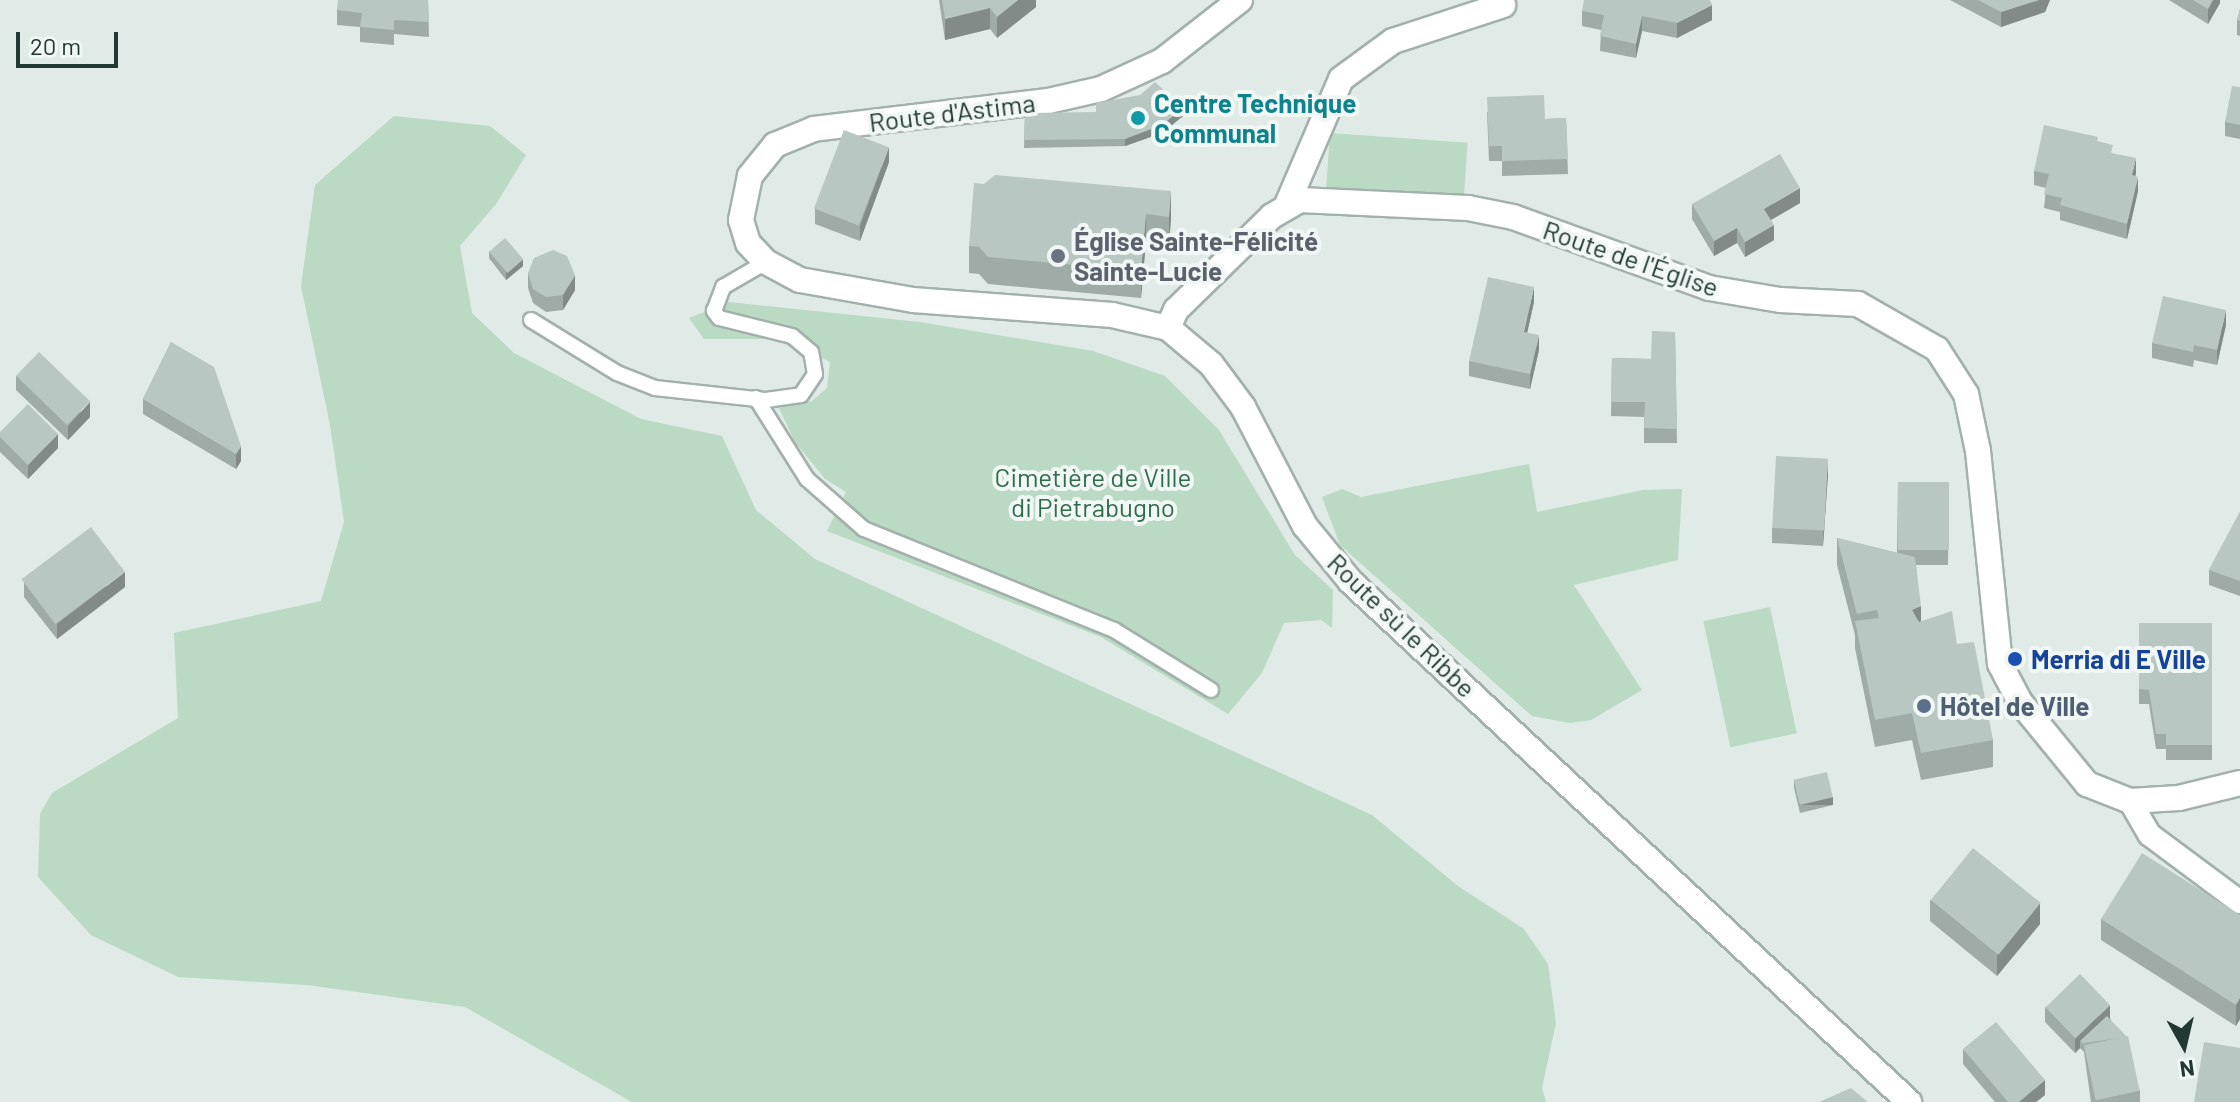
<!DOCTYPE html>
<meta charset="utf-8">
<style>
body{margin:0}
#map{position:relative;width:2240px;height:1102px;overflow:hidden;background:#e0eae6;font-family:Barlow,sans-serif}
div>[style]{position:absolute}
.green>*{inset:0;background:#badac4;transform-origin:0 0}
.roads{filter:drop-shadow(2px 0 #a3b1ad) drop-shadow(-2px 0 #a3b1ad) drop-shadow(0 2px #a3b1ad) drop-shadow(0 -2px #a3b1ad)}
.service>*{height:14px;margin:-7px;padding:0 7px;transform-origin:7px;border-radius:7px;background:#fff}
.pedestrian>*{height:22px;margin:-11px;padding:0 11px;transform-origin:11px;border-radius:11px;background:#fff}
.minor>*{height:24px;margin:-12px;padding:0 12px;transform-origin:12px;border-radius:12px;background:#fff}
.secondary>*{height:24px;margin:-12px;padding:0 12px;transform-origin:12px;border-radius:12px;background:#fff}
.wall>*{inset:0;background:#9faba7}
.shaded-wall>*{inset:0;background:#828b88;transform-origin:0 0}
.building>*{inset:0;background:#b9c7c2;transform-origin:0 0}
.dots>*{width:22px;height:22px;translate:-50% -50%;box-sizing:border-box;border:4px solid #f0f7f4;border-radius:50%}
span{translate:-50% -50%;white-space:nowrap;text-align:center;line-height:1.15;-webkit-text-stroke:8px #f0f7f4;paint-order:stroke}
.culture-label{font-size:26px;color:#0d838f;font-weight:700}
.left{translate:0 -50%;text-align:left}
.street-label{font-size:26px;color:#223933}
.worship-label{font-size:26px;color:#5b616d;font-weight:700}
.park-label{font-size:26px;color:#2f6d49}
.transit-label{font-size:26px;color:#164399;font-weight:700}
.service-label{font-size:26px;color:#4e5e75;font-weight:700}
.north{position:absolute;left:2144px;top:1006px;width:80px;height:80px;-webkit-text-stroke:6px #f0f7f4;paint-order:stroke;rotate:172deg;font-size:22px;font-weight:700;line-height:32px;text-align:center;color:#223933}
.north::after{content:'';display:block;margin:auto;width:28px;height:36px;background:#223933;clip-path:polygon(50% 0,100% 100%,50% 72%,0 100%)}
.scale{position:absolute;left:16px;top:32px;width:102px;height:36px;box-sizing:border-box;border:4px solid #223933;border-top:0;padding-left:10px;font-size:24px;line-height:28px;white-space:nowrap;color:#223933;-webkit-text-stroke:6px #f0f7f4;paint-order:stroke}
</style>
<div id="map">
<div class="green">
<i style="clip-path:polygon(394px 116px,490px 126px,526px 155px,496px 204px,460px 246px,472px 313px,514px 353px,641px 419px,722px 436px,756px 510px,815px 559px,1372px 815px,1458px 886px,1524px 929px,1548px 964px,1556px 1023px,1542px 1088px,1546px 1102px,632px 1102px,465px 1007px,307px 985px,178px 977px,91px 935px,38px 877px,40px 814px,52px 793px,178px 718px,174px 633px,321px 601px,344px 522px,330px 425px,301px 286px,315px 185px)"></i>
<i style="left:1330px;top:133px;width:138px;height:59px;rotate:4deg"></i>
<i style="clip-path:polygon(729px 302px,920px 322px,1093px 351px,1165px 376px,1219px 430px,1295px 555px,1333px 590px,1332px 628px,1321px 620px,1284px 623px,1262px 673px,1228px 714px,1101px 637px,827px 531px,846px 492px,825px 479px,795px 442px,779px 408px,812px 401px,827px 388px,830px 362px,786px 339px,704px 339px,689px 318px)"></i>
<i style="clip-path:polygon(1529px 464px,1537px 512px,1643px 490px,1682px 489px,1678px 560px,1574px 585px,1642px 690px,1591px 720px,1570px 723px,1532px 716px,1340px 545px,1322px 497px,1342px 489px,1361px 497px)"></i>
<i style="left:1770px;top:607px;width:129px;height:68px;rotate:78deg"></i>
</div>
<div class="roads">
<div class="service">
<i style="left:531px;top:320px;width:101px;rotate:31.6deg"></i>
<i style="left:617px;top:373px;width:41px;rotate:21.5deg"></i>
<i style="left:655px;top:388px;width:112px;rotate:6.2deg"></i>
<i style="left:766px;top:400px;width:35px;rotate:-8deg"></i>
<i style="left:801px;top:395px;width:25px;rotate:-56deg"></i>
<i style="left:815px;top:374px;width:22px;rotate:-100deg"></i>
<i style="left:811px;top:352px;width:25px;rotate:-140deg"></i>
<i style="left:792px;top:336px;width:75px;rotate:-166.1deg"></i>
<i style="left:719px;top:318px;width:9px;rotate:-126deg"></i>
<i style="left:714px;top:311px;width:26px;rotate:-69deg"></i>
<i style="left:723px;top:287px;width:50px;rotate:-30.2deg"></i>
<i style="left:756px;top:398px;width:96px;rotate:57.8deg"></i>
<i style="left:807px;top:479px;width:76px;rotate:41.3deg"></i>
<i style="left:864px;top:529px;width:270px;rotate:22deg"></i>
<i style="left:1114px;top:630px;width:114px;rotate:31.7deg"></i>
</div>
<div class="pedestrian">
<i style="left:2130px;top:801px;width:39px;rotate:60deg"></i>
<i style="left:2150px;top:835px;width:112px;rotate:36.7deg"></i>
</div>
<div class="minor">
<i style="left:1286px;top:207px;width:139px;rotate:-66.7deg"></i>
<i style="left:1341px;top:79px;width:64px;rotate:-36.2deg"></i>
<i style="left:1393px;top:41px;width:116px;rotate:-18.1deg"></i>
<i style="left:1168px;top:328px;width:20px;rotate:-66deg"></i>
<i style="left:1176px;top:310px;width:134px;rotate:-44.4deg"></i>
<i style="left:1272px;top:216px;width:32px;rotate:-30deg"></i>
<i style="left:1300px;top:200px;width:168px;rotate:2.7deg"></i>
<i style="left:1468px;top:208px;width:46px;rotate:11.3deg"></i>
<i style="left:1513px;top:217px;width:208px;rotate:19.9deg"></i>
<i style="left:1709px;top:288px;width:72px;rotate:9.6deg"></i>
<i style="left:1780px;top:300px;width:78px;rotate:2.9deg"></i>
<i style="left:1858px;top:304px;width:91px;rotate:29.7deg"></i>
<i style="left:1937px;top:349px;width:54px;rotate:57.2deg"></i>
<i style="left:1966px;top:394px;width:58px;rotate:78.1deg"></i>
<i style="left:1978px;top:451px;width:214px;rotate:84.1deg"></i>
<i style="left:2000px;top:664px;width:43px;rotate:62.2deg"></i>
<i style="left:2020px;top:702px;width:106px;rotate:50.7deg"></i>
<i style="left:2087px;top:784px;width:46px;rotate:21.6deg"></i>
<i style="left:2130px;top:801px;width:49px;rotate:-3.5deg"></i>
<i style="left:2179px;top:798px;width:63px;rotate:-13.8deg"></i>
</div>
<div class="secondary">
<i style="left:1240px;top:0;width:99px;rotate:142deg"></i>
<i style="left:1162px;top:61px;width:67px;rotate:155.3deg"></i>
<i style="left:1101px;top:89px;width:54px;rotate:167.2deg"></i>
<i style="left:1048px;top:101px;width:236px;rotate:173.2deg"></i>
<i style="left:814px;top:129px;width:42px;rotate:157.7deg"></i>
<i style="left:775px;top:145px;width:40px;rotate:129deg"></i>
<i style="left:750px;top:176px;width:45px;rotate:101.6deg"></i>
<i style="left:741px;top:220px;width:24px;rotate:73deg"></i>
<i style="left:748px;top:243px;width:26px;rotate:47deg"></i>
<i style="left:766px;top:262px;width:38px;rotate:28deg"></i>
<i style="left:800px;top:280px;width:115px;rotate:10deg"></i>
<i style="left:913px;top:300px;width:200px;rotate:4.3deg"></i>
<i style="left:1112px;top:315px;width:57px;rotate:13.1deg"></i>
<i style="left:1168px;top:328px;width:56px;rotate:39.9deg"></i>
<i style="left:1211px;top:364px;width:54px;rotate:53.3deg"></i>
<i style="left:1243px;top:407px;width:134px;rotate:62.5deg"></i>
<i style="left:1305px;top:526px;width:72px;rotate:50.6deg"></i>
<i style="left:1351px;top:582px;width:763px;rotate:42.98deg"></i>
</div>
</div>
<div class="wall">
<i style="clip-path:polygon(428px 0,429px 37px,394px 34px,394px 45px,360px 42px,360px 27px,337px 25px,337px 10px)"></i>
<i style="clip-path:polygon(939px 0,1036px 0,1036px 7px,997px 38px,990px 29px,945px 40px)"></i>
<i style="clip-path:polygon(1950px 0,2050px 0,2045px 12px,2001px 27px)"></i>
<i style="clip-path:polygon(2169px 0,2220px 0,2220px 3px,2208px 24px)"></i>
<i style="clip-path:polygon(2240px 9px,2240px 36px,2237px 35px,2237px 20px)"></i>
<i style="clip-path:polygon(1582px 11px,1712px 20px,1677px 38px,1642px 31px,1636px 58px,1600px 51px,1601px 30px,1582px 26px)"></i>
<i style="clip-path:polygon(2240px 87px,2240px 139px,2225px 136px,2225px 122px)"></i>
<i style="clip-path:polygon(1487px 112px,1545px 119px,1566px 118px,1568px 174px,1502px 176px,1502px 161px,1489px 161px)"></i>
<i style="clip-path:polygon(1025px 113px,1183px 116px,1162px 133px,1125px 146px,1024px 148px)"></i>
<i style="clip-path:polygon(2098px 142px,2136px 173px,2135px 176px,2138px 191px,2127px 239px,2060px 220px,2060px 212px,2044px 208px,2046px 188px,2034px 185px,2034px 171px)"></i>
<i style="clip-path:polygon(889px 162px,860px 241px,815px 224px,815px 209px)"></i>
<i style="clip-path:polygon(1171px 191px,1171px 218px,1169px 244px,1146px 241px,1141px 298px,988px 284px,979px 274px,969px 273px,969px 246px)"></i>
<i style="clip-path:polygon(1800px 203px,1771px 220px,1774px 240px,1745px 257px,1737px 243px,1714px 256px,1692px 219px,1692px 204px)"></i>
<i style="clip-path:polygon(489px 251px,523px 266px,506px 280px,489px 258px)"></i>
<i style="clip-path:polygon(528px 273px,575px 290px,563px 310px,546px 312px,533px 303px,528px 288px)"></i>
<i style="clip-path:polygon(1534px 302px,1527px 333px,1539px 350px,1530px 389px,1469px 376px,1469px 361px)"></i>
<i style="clip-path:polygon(2226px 325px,2217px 365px,2194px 360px,2193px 367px,2152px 358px,2152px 343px)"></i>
<i style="clip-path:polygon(1675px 332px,1677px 443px,1644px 443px,1644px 417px,1611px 416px,1612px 358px,1651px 359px)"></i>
<i style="clip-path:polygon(171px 342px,241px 461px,236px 469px,143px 414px,143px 399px)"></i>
<i style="clip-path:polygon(16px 376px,90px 417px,68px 440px,16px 390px)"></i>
<i style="clip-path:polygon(0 432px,58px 448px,28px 479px,0 452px)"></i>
<i style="clip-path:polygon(1828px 474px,1823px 546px,1772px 543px,1772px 528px)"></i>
<i style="clip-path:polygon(1898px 482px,1949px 482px,1948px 565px,1916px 565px,1921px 622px,1957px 644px,1993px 740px,1993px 767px,1921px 780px,1912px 740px,1875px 747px,1855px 648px,1855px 635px,1837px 565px,1837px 538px,1897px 553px)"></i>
<i style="clip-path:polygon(2240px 512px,2240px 596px,2209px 585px,2209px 570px)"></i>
<i style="clip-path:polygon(24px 583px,125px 587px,57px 639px,24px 597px)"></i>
<i style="clip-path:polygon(2139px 623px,2212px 623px,2212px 760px,2166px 760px,2166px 749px,2156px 749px,2149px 704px,2139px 704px)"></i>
<i style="clip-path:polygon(1794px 780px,1833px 805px,1800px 813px,1794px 788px)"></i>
<i style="clip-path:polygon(1930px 900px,2040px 924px,1997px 976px,1930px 921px)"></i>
<i style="clip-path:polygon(2240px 915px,2240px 1019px,2236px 1026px,2101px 940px,2101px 919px)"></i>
<i style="clip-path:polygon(2045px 1007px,2110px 1018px,2140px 1091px,2140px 1102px,2091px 1102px,2084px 1052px,2080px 1048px,2075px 1053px,2045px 1022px)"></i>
<i style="clip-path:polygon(1963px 1049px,2045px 1095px,2036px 1102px,1995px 1102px,1963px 1064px)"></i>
</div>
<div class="shaded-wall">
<i style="clip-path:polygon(1018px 0,1036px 0,1036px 7px,997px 38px,997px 17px)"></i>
<i style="clip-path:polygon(2039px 0,2050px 0,2045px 12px,2001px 27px,2001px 12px)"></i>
<i style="clip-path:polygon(2213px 0,2220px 0,2220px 3px,2208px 24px,2208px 9px)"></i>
<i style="clip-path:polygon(1712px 5px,1712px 20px,1677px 38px,1677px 23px)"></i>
<i style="clip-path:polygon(990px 8px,990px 29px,945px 40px,945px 19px)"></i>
<i style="clip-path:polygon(1642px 16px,1642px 31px,1636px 58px,1636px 44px)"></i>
<i style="clip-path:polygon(1183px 108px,1183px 116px,1162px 133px,1125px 146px,1125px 139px)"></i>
<i style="clip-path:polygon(889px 147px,889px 162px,860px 241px,860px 226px)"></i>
<i style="clip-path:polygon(2136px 158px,2136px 173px,2132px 190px,2132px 175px)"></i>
<i style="clip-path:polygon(2138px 177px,2138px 191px,2127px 239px,2127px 224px)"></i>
<i style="clip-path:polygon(1800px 188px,1800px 203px,1764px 224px,1764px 209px)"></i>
<i style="clip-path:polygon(1171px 191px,1171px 218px,1169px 244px,1169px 217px)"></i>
<i style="clip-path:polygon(1146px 214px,1146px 241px,1141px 298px,1141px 271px)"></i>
<i style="clip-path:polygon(1774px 225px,1774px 240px,1745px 257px,1745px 242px)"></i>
<i style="clip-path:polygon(1737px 228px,1737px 243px,1714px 256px,1714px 241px)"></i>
<i style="clip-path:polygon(523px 259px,523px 266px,506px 280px,506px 272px)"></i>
<i style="clip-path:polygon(575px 275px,575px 290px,563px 310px,563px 295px)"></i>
<i style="clip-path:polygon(1534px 287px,1534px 302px,1524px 347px,1524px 332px)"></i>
<i style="clip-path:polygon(2226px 310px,2226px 325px,2217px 365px,2217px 350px)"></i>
<i style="clip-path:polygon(1539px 335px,1539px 350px,1530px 389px,1530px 374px)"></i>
<i style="clip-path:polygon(90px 402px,90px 417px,68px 440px,68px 426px)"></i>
<i style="clip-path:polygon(58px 434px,58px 448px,28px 479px,28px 465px)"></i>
<i style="clip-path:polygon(241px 446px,241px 461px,236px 469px,236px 454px)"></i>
<i style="clip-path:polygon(1828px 459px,1828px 474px,1823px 546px,1823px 531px)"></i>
<i style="clip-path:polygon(125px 572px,125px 587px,57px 639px,57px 624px)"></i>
<i style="clip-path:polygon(1921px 606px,1921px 633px,1912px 610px)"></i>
<i style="left:1833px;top:797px;width:8px;height:34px;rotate:90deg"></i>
<i style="clip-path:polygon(2040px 903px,2040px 924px,1997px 976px,1997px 955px)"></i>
<i style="clip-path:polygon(2240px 998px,2240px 1019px,2236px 1026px,2236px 1005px)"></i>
<i style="clip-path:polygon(2110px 1005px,2110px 1020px,2080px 1041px,2080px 1048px,2075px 1053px,2075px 1039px)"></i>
<i style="clip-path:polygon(2045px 1080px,2045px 1095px,2036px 1102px,2019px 1102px)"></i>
</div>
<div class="building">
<i style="clip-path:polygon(338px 0,428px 0,429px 22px,394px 20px,394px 30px,360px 27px,362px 13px,337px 10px)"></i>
<i style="clip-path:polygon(942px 0,1018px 0,997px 17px,990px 8px,945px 19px)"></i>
<i style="clip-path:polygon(1584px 0,1710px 0,1712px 5px,1677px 23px,1642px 16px,1636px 44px,1600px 36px,1604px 15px,1582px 11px)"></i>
<i style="clip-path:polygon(1978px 0,2039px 0,2001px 12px)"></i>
<i style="clip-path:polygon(2193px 0,2213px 0,2208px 9px)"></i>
<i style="clip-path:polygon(2240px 9px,2240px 21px,2237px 20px)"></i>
<i style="clip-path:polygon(1155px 82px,1183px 108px,1162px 125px,1125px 139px,1024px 140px,1025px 113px,1096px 112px,1096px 103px,1140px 95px)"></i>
<i style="clip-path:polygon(2232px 86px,2240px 87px,2240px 125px,2225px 122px)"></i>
<i style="clip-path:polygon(1544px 95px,1545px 119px,1566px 118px,1568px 159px,1502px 161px,1502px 146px,1489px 146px,1487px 97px)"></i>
<i style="clip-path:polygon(2044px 125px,2098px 137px,2097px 141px,2113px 145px,2111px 153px,2136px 158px,2132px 175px,2138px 177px,2127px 224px,2060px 205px,2062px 198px,2044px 194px,2049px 174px,2034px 171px)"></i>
<i style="left:844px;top:130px;width:48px;height:84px;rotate:21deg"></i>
<i style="clip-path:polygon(1780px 154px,1800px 188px,1764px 209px,1774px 225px,1745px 242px,1737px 228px,1714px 241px,1692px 204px)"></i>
<i style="clip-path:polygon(995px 175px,1171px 191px,1169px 217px,1146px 214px,1141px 271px,988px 257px,979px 247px,969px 246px,974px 183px,984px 184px)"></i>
<i style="left:505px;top:238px;width:28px;height:21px;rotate:49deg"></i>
<i style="clip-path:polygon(553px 250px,567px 256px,575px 275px,563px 295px,546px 297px,533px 289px,528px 273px,534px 258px)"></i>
<i style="clip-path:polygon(1488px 277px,1534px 287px,1524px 332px,1539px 335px,1530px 374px,1469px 361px)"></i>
<i style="clip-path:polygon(2163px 296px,2226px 310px,2217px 350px,2194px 345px,2193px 352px,2152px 343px)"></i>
<i style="clip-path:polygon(1652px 331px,1675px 332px,1677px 429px,1644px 428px,1645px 402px,1611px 402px,1612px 358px,1651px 359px)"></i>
<i style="clip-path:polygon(171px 342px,214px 367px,241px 446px,236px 454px,143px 399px)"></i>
<i style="left:39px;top:352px;width:71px;height:33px;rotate:44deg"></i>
<i style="clip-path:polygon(28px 404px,58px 434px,28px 465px,0 437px,0 432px)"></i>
<i style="left:1776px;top:456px;width:52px;height:72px;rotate:3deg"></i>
<i style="left:1898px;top:482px;width:51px;height:68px"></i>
<i style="clip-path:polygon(2240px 512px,2240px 581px,2209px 570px)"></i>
<i style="left:91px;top:527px;width:56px;height:87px;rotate:53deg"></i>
<i style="clip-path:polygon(1837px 538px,1915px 557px,1921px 606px,1912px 610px,1919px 622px,1952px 611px,1957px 644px,1974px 642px,1993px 740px,1921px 753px,1912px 713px,1875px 720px,1855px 621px,1879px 618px,1877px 610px,1857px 614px)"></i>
<i style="clip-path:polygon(2139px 623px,2212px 623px,2212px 745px,2166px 745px,2166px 734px,2156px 734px,2149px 690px,2139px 689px)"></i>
<i style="left:1827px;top:772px;width:26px;height:34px;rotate:77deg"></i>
<i style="left:1973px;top:848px;width:87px;height:67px;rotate:39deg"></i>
<i style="clip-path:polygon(2142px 853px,2240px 915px,2240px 998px,2236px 1005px,2101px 919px)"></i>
<i style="left:2080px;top:974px;width:43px;height:48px;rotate:46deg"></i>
<i style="clip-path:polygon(2107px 1016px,2127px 1037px,2084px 1043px,2085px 1045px,2080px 1041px)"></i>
<i style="clip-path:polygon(1996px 1022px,2045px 1080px,2019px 1102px,2008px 1102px,1963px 1049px)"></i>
<i style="left:2128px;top:1036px;width:56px;height:45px;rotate:78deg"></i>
<i style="clip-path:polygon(2204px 1042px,2240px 1048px,2240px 1102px,2194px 1102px)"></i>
<i style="clip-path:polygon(1851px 1088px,1868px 1102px,1819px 1102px)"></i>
</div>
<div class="dots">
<i style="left:1138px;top:118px;background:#0f9aa8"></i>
<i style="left:1058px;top:256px;background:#6b7280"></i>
<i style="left:2015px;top:659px;background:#1a4fb4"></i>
<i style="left:1924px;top:706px;background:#5c6f8a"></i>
</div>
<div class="culture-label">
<span class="left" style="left:1154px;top:118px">Centre Technique<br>Communal</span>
</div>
<div class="street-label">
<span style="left:952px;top:112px;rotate:-7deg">Route d'Astima</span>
<span style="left:1631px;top:258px;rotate:19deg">Route de l'Église</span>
<span style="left:1402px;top:625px;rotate:44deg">Route sù le Ribbe</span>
</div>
<div class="worship-label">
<span class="left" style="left:1074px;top:256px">Église Sainte-Félicité<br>Sainte-Lucie</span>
</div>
<div class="park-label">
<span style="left:1093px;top:492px">Cimetière de Ville<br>di Pietrabugno</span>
</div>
<div class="transit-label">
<span class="left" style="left:2031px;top:659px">Merria di E Ville</span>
</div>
<div class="service-label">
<span class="left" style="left:1940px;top:706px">Hôtel de Ville</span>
</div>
<div class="north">N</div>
<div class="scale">20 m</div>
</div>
